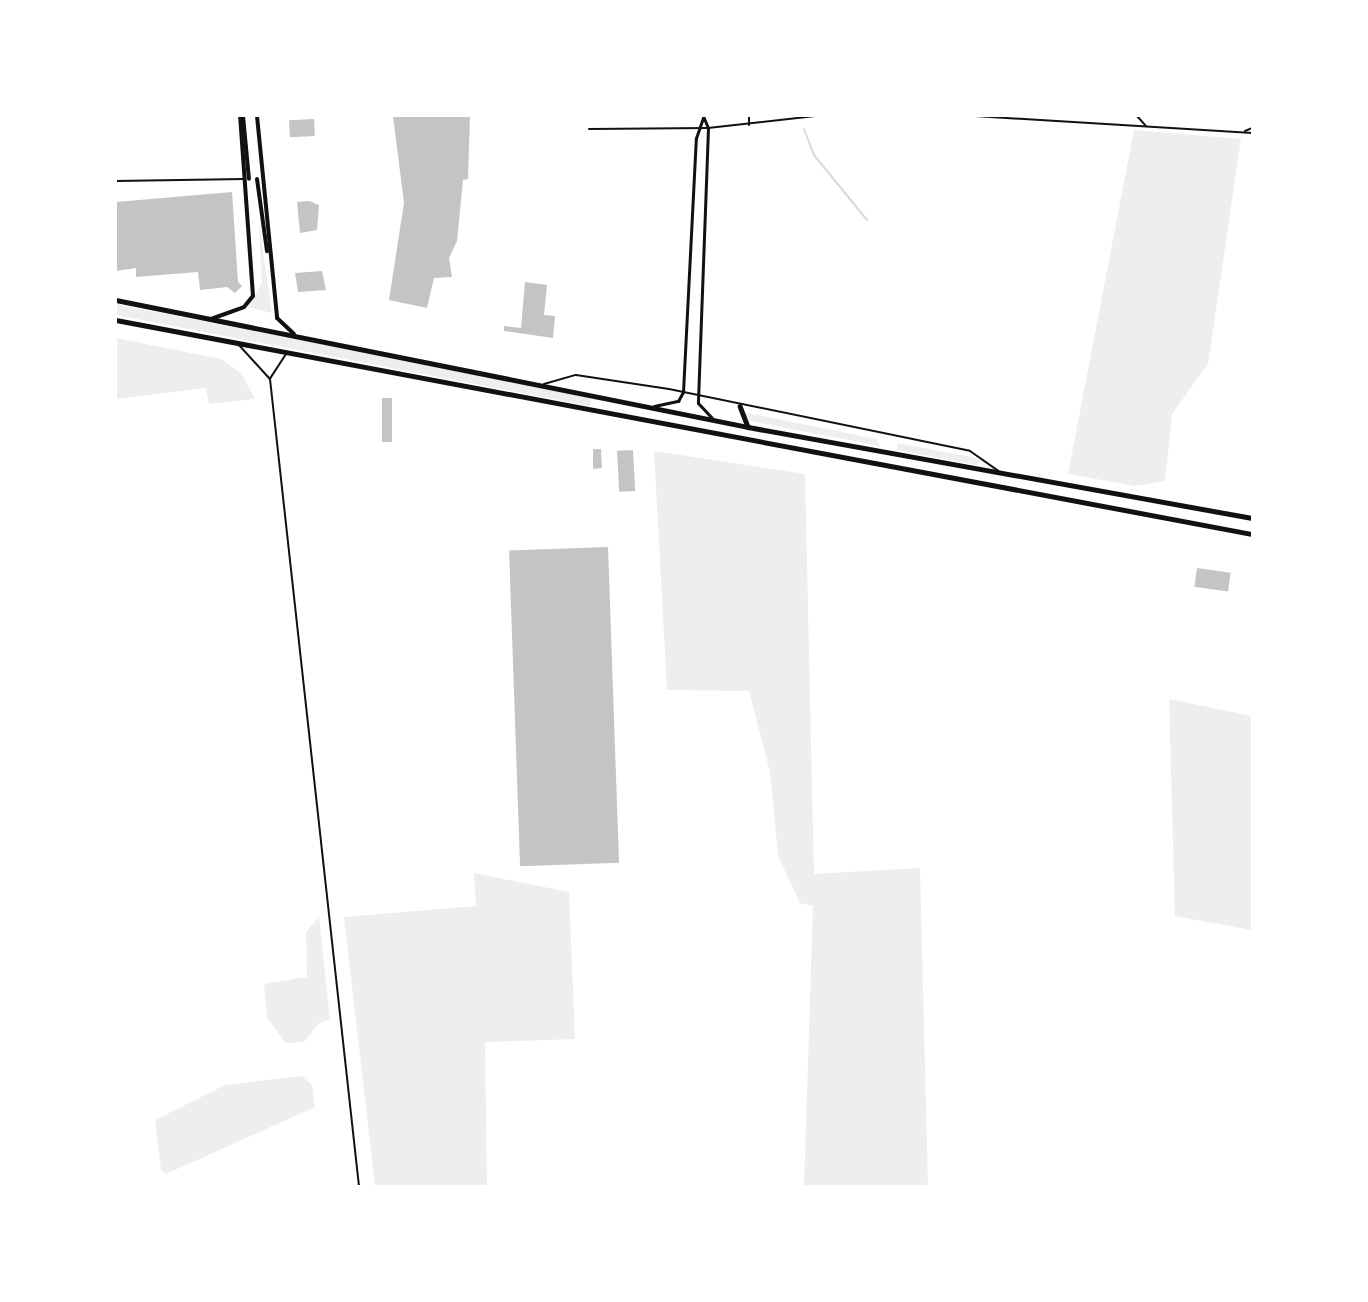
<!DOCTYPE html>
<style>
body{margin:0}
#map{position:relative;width:1368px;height:1302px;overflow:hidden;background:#fff;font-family:"Open Sans",sans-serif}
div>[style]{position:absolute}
.green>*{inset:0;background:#eee}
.stream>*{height:2px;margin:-1px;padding:0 1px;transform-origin:1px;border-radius:1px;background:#d9d9d9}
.building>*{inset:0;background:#c4c4c4;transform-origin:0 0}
.service>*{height:1.5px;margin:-0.75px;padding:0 0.75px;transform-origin:0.75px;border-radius:0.75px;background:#111}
.minor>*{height:2px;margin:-1px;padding:0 1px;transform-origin:1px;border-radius:1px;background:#111}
.tertiary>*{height:3px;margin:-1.5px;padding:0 1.5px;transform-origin:1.5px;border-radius:1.5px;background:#111}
.secondary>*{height:4px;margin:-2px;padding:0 2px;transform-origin:2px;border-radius:2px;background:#111}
.trunk>*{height:4.5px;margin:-2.25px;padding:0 2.25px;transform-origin:2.25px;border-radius:2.25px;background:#111}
span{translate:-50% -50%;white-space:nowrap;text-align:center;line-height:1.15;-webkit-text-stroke:5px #fff;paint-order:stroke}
.frame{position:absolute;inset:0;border:117px solid #fff;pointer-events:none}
</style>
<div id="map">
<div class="green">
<i style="clip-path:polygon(1134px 130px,1241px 139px,1208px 364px,1172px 414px,1165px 481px,1135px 486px,1068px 474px)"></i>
<i style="clip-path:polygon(257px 188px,259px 223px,272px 313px,248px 307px,262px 283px)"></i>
<i style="clip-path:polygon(116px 304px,554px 390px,591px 398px,590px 406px,116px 315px)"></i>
<i style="clip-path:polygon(116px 338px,221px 359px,241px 373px,255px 399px,209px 404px,206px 388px,116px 399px)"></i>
<i style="clip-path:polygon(743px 412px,876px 439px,880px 446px,749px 421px)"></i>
<i style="clip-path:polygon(897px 443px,976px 458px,980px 461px,977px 465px,897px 450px)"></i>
<i style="clip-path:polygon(654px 451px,805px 474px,814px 874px,920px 868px,928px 1186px,804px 1186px,813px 906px,800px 903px,778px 856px,770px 772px,749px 691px,667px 690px)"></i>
<i style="clip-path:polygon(1169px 699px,1252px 716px,1252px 930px,1175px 916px)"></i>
<i style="clip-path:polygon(474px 873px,569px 892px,575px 1039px,485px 1042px,487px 1186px,375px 1186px,344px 917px,476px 906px)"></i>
<i style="clip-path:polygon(319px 917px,330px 1020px,319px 1023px,304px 1042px,286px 1043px,267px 1018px,264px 984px,307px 977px,306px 932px)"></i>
<i style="clip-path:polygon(302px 1076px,312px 1085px,315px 1107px,166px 1174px,161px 1170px,155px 1120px,225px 1085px)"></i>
</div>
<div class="stream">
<i style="left:804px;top:129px;width:28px;rotate:69deg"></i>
<i style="left:814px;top:155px;width:84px;rotate:50.8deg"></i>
</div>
<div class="building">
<i style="clip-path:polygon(393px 116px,470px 116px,468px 179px,463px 180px,457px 241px,449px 258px,452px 277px,434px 278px,427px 308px,389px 300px,404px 203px)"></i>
<i style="left:314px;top:119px;width:17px;height:25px;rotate:87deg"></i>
<i style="clip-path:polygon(232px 192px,238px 282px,242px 286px,235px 293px,227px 287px,200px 290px,198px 272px,136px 277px,136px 268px,116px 271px,116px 202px)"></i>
<i style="clip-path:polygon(309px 201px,319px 205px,317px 230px,300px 233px,297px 202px)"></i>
<i style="clip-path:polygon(322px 271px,326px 290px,298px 292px,295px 273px)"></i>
<i style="clip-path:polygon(525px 282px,547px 285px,544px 315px,555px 316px,553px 338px,504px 331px,504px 326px,521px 328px)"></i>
<i style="left:382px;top:398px;width:10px;height:44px"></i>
<i style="clip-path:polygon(593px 449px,601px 449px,602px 468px,593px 469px)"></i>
<i style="left:633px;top:450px;width:41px;height:16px;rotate:87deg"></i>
<i style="left:608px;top:547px;width:316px;height:99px;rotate:88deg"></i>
<i style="left:1197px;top:568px;width:34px;height:19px;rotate:8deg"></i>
</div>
<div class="service">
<i style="left:116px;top:181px;width:128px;rotate:-0.9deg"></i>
</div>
<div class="minor">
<i style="left:975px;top:116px;width:278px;rotate:3.5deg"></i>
<i style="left:1137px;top:116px;width:13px;rotate:48deg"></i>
<i style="left:749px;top:125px;width:9px;rotate:-90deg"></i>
<i style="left:589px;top:129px;width:119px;rotate:-0.5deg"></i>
<i style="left:708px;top:128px;width:108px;rotate:-6.4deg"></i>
<i style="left:1245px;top:131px;width:8px;rotate:-23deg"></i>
<i style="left:238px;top:344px;width:47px;rotate:47.6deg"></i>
<i style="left:286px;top:354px;width:30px;rotate:123deg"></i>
<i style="left:270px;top:379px;width:812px;rotate:83.71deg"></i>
<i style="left:544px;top:384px;width:33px;rotate:-16deg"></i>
<i style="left:576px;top:375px;width:94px;rotate:8.6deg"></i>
<i style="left:669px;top:389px;width:307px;rotate:11.6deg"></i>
<i style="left:970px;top:451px;width:35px;rotate:35deg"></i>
</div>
<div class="tertiary">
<i style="left:703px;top:116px;width:13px;rotate:67deg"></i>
<i style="left:708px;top:128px;width:275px;rotate:92.1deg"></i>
<i style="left:698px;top:403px;width:21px;rotate:47deg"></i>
<i style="left:654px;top:406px;width:25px;rotate:-12deg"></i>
<i style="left:678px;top:401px;width:10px;rotate:-61deg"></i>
<i style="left:683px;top:392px;width:254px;rotate:-87.1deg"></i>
<i style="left:696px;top:138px;width:21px;rotate:-71deg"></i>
</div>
<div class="secondary">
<i style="left:243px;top:116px;width:63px;rotate:84.6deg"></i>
<i style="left:257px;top:116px;width:203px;rotate:84.3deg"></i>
<i style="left:277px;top:318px;width:23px;rotate:43deg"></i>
<i style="left:257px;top:179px;width:73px;rotate:82.1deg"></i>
<i style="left:211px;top:319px;width:35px;rotate:-20deg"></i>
<i style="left:244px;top:307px;width:14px;rotate:-51deg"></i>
<i style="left:253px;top:296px;width:180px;rotate:-94.1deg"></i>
</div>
<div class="trunk">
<i style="left:116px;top:300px;width:645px;rotate:11.36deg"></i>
<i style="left:748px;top:427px;width:512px;rotate:10.23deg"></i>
<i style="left:116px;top:320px;width:1156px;rotate:10.67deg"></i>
<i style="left:740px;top:406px;width:22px;rotate:69deg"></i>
</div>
<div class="frame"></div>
</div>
